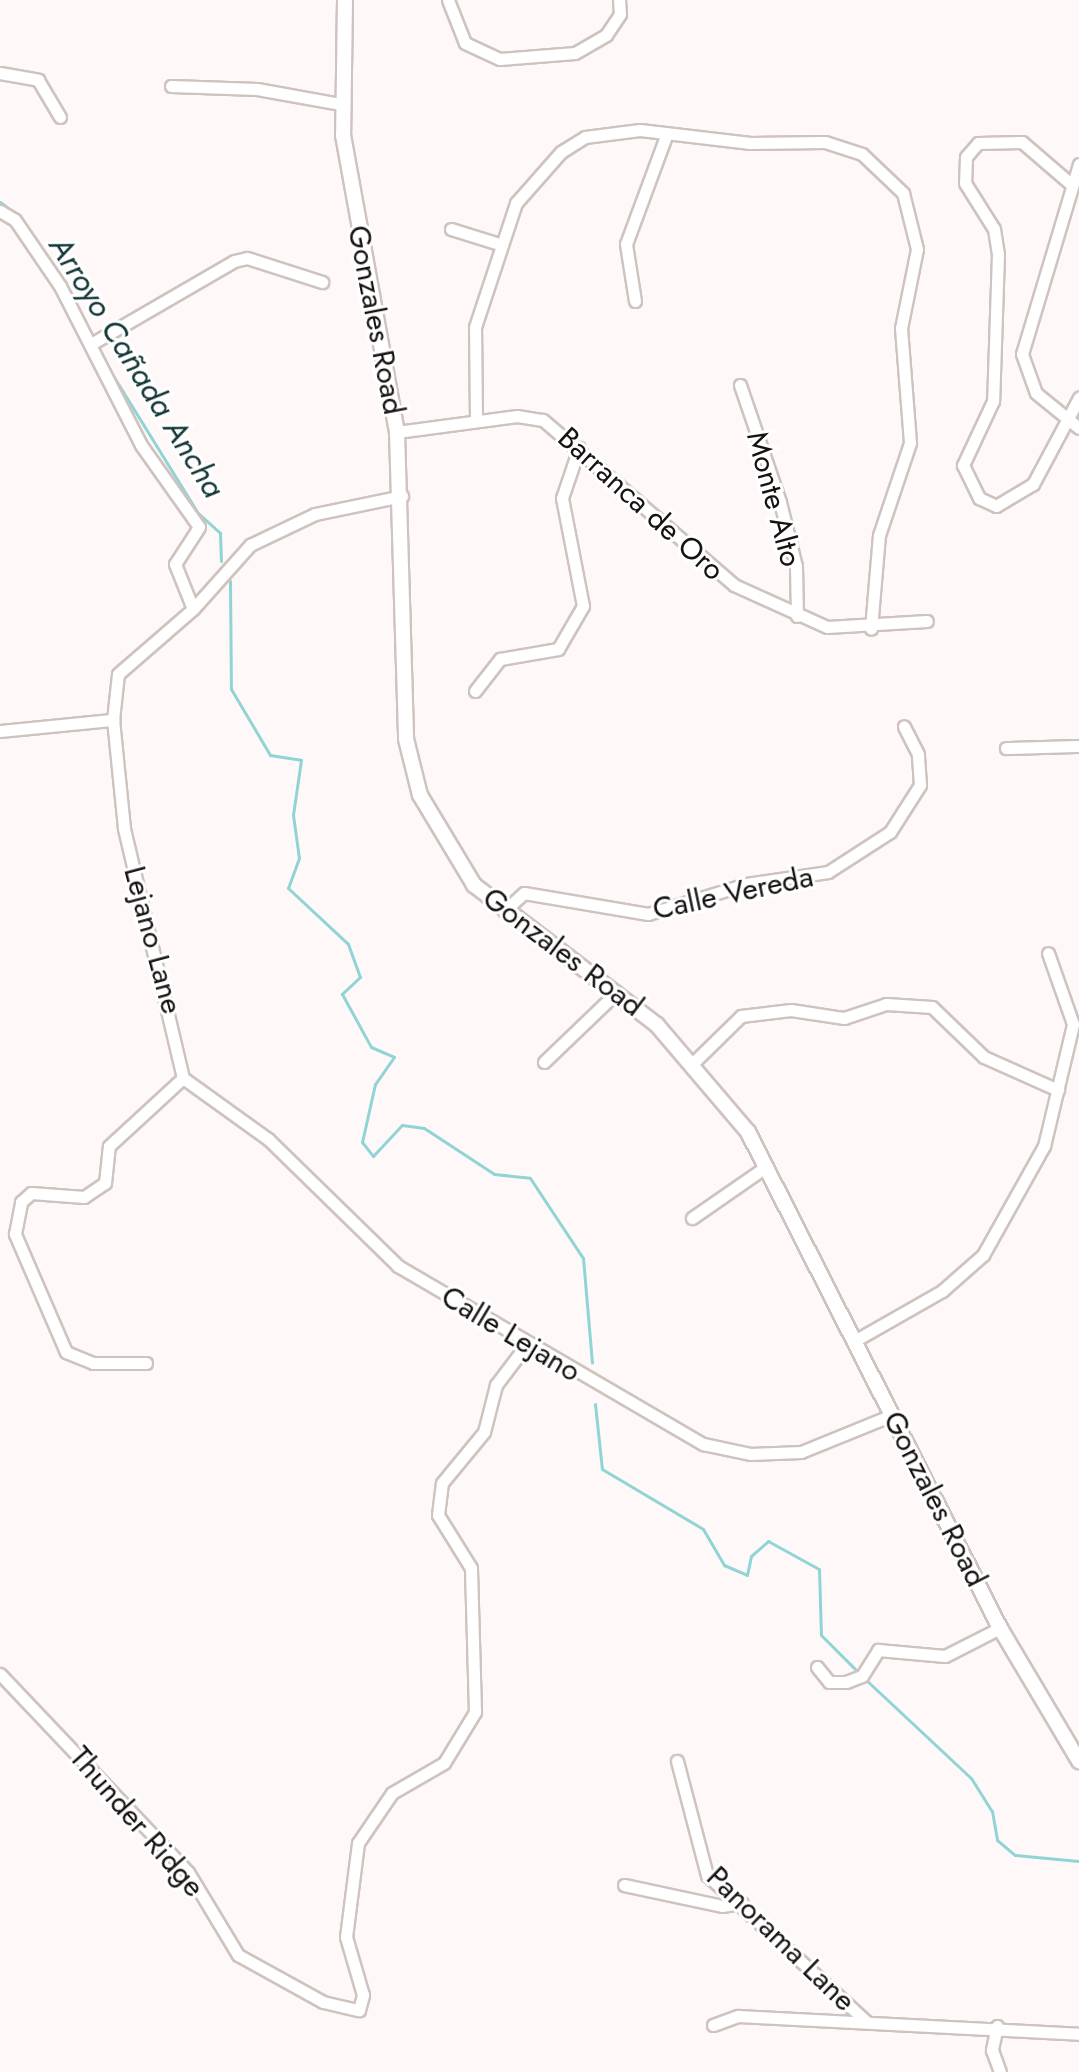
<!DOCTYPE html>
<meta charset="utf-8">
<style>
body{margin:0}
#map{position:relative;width:1079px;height:2072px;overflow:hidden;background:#fef9f8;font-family:Jost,sans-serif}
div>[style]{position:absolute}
.stream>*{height:3px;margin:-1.5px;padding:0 1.5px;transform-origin:1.5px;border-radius:1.5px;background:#90d4d5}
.roads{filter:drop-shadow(2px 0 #cec3bf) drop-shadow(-2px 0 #cec3bf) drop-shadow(0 2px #cec3bf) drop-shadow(0 -2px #cec3bf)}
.street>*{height:11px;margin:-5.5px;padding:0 5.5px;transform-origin:5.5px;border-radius:5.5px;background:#fff}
.secondary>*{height:14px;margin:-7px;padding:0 7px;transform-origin:7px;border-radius:7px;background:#fff}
span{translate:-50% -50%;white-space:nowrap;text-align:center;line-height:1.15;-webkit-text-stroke:6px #fff;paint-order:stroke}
.street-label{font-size:30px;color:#151210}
.water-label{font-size:32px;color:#133536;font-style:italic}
</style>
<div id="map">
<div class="stream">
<i style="left:0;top:202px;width:20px;rotate:37deg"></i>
<i style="left:48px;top:259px;width:29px;rotate:56deg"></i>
<i style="left:104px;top:361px;width:179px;rotate:58.3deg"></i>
<i style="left:198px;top:513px;width:30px;rotate:42deg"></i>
<i style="left:220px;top:533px;width:28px;rotate:88deg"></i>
<i style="left:230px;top:581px;width:108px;rotate:89.5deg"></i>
<i style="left:231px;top:689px;width:77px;rotate:59.4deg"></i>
<i style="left:270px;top:755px;width:31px;rotate:9deg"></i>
<i style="left:301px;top:760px;width:56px;rotate:98.3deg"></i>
<i style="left:293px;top:815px;width:43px;rotate:82.1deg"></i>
<i style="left:299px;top:858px;width:32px;rotate:110deg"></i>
<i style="left:288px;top:888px;width:82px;rotate:43deg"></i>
<i style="left:348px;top:944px;width:35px;rotate:70deg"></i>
<i style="left:360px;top:977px;width:25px;rotate:137deg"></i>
<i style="left:342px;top:994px;width:60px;rotate:61.3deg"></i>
<i style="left:371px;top:1047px;width:25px;rotate:23deg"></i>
<i style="left:394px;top:1057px;width:33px;rotate:125deg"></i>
<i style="left:375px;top:1084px;width:59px;rotate:102.6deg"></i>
<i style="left:362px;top:1142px;width:18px;rotate:52deg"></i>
<i style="left:373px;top:1156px;width:42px;rotate:-46.9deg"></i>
<i style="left:402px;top:1125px;width:22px;rotate:8deg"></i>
<i style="left:424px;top:1128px;width:84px;rotate:33.3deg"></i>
<i style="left:494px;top:1174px;width:36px;rotate:6deg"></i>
<i style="left:530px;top:1178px;width:96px;rotate:56.5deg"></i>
<i style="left:583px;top:1258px;width:105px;rotate:85.1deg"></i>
<i style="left:595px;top:1404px;width:65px;rotate:83.9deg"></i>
<i style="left:602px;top:1469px;width:117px;rotate:30.7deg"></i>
<i style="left:703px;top:1529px;width:42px;rotate:59.7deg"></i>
<i style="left:724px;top:1565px;width:25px;rotate:23deg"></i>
<i style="left:747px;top:1575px;width:19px;rotate:-78deg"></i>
<i style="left:751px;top:1556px;width:23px;rotate:-41deg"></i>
<i style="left:768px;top:1541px;width:58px;rotate:28.8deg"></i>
<i style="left:819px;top:1569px;width:66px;rotate:88.3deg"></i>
<i style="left:821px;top:1635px;width:54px;rotate:45deg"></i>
<i style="left:864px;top:1678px;width:146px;rotate:43.1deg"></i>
<i style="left:971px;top:1778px;width:39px;rotate:58deg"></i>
<i style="left:992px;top:1811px;width:29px;rotate:80deg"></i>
<i style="left:997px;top:1840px;width:23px;rotate:40deg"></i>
<i style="left:1015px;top:1855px;width:64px;rotate:5.4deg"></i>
</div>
<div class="roads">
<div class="street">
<i style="left:448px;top:0;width:46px;rotate:68.4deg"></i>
<i style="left:465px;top:43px;width:38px;rotate:25deg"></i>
<i style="left:500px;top:59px;width:75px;rotate:-4.6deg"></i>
<i style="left:575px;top:53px;width:36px;rotate:-30deg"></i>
<i style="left:606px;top:35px;width:25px;rotate:-56deg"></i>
<i style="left:620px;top:14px;width:14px;rotate:-94deg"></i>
<i style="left:0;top:73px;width:39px;rotate:10deg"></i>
<i style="left:38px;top:80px;width:43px;rotate:59.3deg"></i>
<i style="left:171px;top:86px;width:86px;rotate:2deg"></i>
<i style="left:257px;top:89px;width:84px;rotate:10.2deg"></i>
<i style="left:1079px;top:164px;width:198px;rotate:106.7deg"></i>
<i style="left:1022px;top:354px;width:41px;rotate:70.3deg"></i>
<i style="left:1036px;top:393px;width:55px;rotate:39.1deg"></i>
<i style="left:1072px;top:185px;width:66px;rotate:-139.3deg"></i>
<i style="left:1022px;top:142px;width:44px;rotate:178.7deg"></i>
<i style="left:978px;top:143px;width:18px;rotate:131deg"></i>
<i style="left:966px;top:157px;width:26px;rotate:92deg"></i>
<i style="left:965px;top:183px;width:54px;rotate:57.8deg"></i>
<i style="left:994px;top:229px;width:25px;rotate:81deg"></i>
<i style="left:998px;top:254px;width:147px;rotate:91.9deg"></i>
<i style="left:993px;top:401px;width:71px;rotate:115.1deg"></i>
<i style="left:963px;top:465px;width:37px;rotate:64deg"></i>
<i style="left:979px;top:498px;width:19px;rotate:25deg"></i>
<i style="left:996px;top:506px;width:43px;rotate:-30.7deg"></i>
<i style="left:1033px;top:484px;width:98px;rotate:-61.9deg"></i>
<i style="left:0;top:211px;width:17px;rotate:31deg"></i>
<i style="left:15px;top:220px;width:80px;rotate:55.7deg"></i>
<i style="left:60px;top:286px;width:178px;rotate:63deg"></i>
<i style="left:141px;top:445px;width:100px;rotate:54.7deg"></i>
<i style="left:199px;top:527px;width:44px;rotate:123deg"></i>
<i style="left:175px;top:564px;width:48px;rotate:68.2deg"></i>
<i style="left:451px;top:229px;width:53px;rotate:17.4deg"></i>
<i style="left:635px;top:301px;width:58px;rotate:-99deg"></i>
<i style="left:626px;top:244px;width:118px;rotate:-69.7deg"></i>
<i style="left:91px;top:344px;width:165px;rotate:-30.1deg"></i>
<i style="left:234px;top:261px;width:13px;rotate:-13deg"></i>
<i style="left:247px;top:258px;width:79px;rotate:17.7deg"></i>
<i style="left:740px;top:385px;width:124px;rotate:71.1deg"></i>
<i style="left:780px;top:502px;width:66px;rotate:76deg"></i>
<i style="left:796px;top:566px;width:50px;rotate:88.9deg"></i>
<i style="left:476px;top:420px;width:93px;rotate:-90.6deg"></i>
<i style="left:475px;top:327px;width:131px;rotate:-71.7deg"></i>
<i style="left:516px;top:203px;width:68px;rotate:-48.6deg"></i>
<i style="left:561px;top:152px;width:28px;rotate:-32deg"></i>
<i style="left:585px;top:137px;width:55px;rotate:-7.3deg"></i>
<i style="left:640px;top:130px;width:111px;rotate:6.7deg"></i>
<i style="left:750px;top:143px;width:75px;rotate:-0.8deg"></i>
<i style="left:825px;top:142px;width:39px;rotate:18deg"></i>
<i style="left:862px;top:154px;width:57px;rotate:43.6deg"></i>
<i style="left:903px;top:193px;width:58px;rotate:76deg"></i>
<i style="left:917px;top:249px;width:81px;rotate:101.4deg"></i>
<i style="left:901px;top:328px;width:115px;rotate:85.5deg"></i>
<i style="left:910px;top:443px;width:97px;rotate:108.6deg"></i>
<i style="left:879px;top:535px;width:94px;rotate:94.9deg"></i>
<i style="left:397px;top:432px;width:121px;rotate:-7.6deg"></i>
<i style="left:517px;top:416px;width:26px;rotate:9deg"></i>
<i style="left:543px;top:420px;width:252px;rotate:40.8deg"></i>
<i style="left:734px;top:585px;width:102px;rotate:24.3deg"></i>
<i style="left:827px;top:627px;width:100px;rotate:-3.4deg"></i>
<i style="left:475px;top:691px;width:41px;rotate:-52deg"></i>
<i style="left:500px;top:659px;width:59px;rotate:-9.8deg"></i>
<i style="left:558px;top:649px;width:50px;rotate:-59.8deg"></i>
<i style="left:583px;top:606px;width:110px;rotate:-101deg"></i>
<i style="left:562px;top:498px;width:53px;rotate:-71.2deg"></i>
<i style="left:0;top:731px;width:114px;rotate:-5.6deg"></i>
<i style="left:1006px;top:748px;width:73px;rotate:-1.6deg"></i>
<i style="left:504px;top:911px;width:27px;rotate:-42deg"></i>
<i style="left:524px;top:893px;width:126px;rotate:9.6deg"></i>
<i style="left:648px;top:914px;width:102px;rotate:-17deg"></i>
<i style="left:746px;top:884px;width:83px;rotate:-8.3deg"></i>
<i style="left:828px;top:872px;width:74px;rotate:-32.8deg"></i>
<i style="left:890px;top:832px;width:56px;rotate:-57.4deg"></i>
<i style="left:920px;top:785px;width:31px;rotate:-94deg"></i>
<i style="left:918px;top:754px;width:31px;rotate:-117deg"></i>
<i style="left:544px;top:1062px;width:101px;rotate:-43.8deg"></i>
<i style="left:694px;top:1062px;width:66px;rotate:-44.4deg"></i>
<i style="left:741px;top:1016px;width:50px;rotate:-6.8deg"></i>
<i style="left:791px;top:1010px;width:54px;rotate:8.6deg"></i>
<i style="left:844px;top:1018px;width:44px;rotate:-18.4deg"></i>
<i style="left:886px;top:1004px;width:46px;rotate:3.7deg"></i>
<i style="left:932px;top:1007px;width:72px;rotate:43.9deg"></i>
<i style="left:984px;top:1057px;width:81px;rotate:24deg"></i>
<i style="left:183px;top:1078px;width:105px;rotate:35.7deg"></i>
<i style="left:268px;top:1139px;width:182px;rotate:44.3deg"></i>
<i style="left:398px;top:1266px;width:353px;rotate:30.3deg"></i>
<i style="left:703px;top:1444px;width:48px;rotate:12deg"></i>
<i style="left:750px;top:1454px;width:51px;rotate:-2.2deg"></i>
<i style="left:801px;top:1452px;width:98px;rotate:-22.1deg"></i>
<i style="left:692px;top:1218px;width:91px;rotate:-34.7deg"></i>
<i style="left:856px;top:1340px;width:99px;rotate:-29.7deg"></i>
<i style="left:942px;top:1291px;width:55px;rotate:-41.3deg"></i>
<i style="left:983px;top:1255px;width:125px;rotate:-60.8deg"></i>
<i style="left:1044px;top:1146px;width:125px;rotate:-76.6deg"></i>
<i style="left:1073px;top:1024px;width:75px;rotate:-109.4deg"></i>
<i style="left:146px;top:1363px;width:53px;rotate:180deg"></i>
<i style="left:93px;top:1363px;width:29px;rotate:-158deg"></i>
<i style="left:66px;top:1352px;width:129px;rotate:-113.4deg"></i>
<i style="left:15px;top:1234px;width:33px;rotate:-79deg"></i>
<i style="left:21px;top:1202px;width:13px;rotate:-42deg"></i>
<i style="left:31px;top:1193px;width:53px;rotate:4.3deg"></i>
<i style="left:84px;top:1197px;width:25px;rotate:-34deg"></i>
<i style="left:105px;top:1183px;width:37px;rotate:-84deg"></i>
<i style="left:109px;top:1146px;width:100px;rotate:-42.6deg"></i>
<i style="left:183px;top:1078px;width:257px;rotate:-103.3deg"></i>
<i style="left:124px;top:828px;width:109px;rotate:-95.8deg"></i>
<i style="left:113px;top:720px;width:46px;rotate:-83.8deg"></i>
<i style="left:118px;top:674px;width:99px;rotate:-40.9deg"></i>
<i style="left:193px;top:609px;width:86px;rotate:-48.3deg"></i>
<i style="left:250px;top:545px;width:72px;rotate:-25.5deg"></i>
<i style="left:315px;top:514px;width:89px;rotate:-11.7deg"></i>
<i style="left:817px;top:1667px;width:19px;rotate:51deg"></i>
<i style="left:829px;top:1682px;width:17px"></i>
<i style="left:846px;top:1682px;width:17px;rotate:-21deg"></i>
<i style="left:862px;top:1676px;width:31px;rotate:-58deg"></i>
<i style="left:878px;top:1650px;width:67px;rotate:5.1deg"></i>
<i style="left:945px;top:1656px;width:62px;rotate:-27deg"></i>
<i style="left:0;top:1674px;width:273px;rotate:46.5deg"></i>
<i style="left:188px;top:1872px;width:97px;rotate:58.9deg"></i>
<i style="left:238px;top:1955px;width:97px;rotate:28.9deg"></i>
<i style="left:323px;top:2002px;width:37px;rotate:13deg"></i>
<i style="left:359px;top:2010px;width:16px;rotate:-75deg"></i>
<i style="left:363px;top:1995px;width:60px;rotate:-106.3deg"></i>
<i style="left:346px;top:1937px;width:95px;rotate:-82.7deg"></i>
<i style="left:358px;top:1843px;width:60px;rotate:-55.8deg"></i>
<i style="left:392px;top:1793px;width:60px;rotate:-30deg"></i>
<i style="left:444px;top:1763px;width:60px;rotate:-58.7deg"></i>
<i style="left:475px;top:1712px;width:144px;rotate:-91.6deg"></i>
<i style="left:471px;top:1568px;width:62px;rotate:-121.9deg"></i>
<i style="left:438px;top:1515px;width:32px;rotate:-83deg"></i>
<i style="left:442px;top:1483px;width:66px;rotate:-50.5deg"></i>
<i style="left:484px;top:1432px;width:49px;rotate:-75.7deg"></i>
<i style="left:496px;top:1385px;width:51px;rotate:-52.9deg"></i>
<i style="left:677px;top:1761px;width:118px;rotate:75.3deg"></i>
<i style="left:707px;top:1875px;width:216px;rotate:42.6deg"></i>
<i style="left:624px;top:1885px;width:100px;rotate:12.1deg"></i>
<i style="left:722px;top:1906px;width:20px;rotate:-9deg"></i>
<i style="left:713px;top:2025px;width:27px;rotate:-20deg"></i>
<i style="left:738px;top:2016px;width:341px;rotate:3deg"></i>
<i style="left:997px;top:2026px;width:25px;rotate:102deg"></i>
<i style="left:992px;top:2050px;width:23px;rotate:70deg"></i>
</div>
<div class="secondary">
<i style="left:345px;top:0;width:135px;rotate:90.8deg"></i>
<i style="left:343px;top:135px;width:302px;rotate:79.7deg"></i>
<i style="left:397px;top:432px;width:307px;rotate:88.3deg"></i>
<i style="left:406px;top:739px;width:58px;rotate:76deg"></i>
<i style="left:420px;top:795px;width:105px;rotate:59deg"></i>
<i style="left:474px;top:885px;width:230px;rotate:37.4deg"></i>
<i style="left:657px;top:1025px;width:140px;rotate:49.6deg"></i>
<i style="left:748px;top:1132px;width:556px;rotate:63.07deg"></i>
<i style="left:1000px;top:1628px;width:155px;rotate:59.3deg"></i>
</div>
</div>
<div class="street-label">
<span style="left:376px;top:320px;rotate:79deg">Gonzales Road</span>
<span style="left:774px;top:499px;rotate:75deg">Monte Alto</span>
<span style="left:641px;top:504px;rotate:42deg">Barranca de Oro</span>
<span style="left:733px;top:893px;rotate:-12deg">Calle Vereda</span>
<span style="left:153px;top:940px;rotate:75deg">Lejano Lane</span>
<span style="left:563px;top:952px;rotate:37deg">Gonzales Road</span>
<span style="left:511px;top:1334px;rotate:31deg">Calle Lejano</span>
<span style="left:935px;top:1499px;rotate:63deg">Gonzales Road</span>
<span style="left:137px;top:1822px;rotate:49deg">Thunder Ridge</span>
<span style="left:781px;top:1939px;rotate:44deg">Panorama Lane</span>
</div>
<div class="water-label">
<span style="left:137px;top:367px;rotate:58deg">Arroyo Cañada Ancha</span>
</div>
</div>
